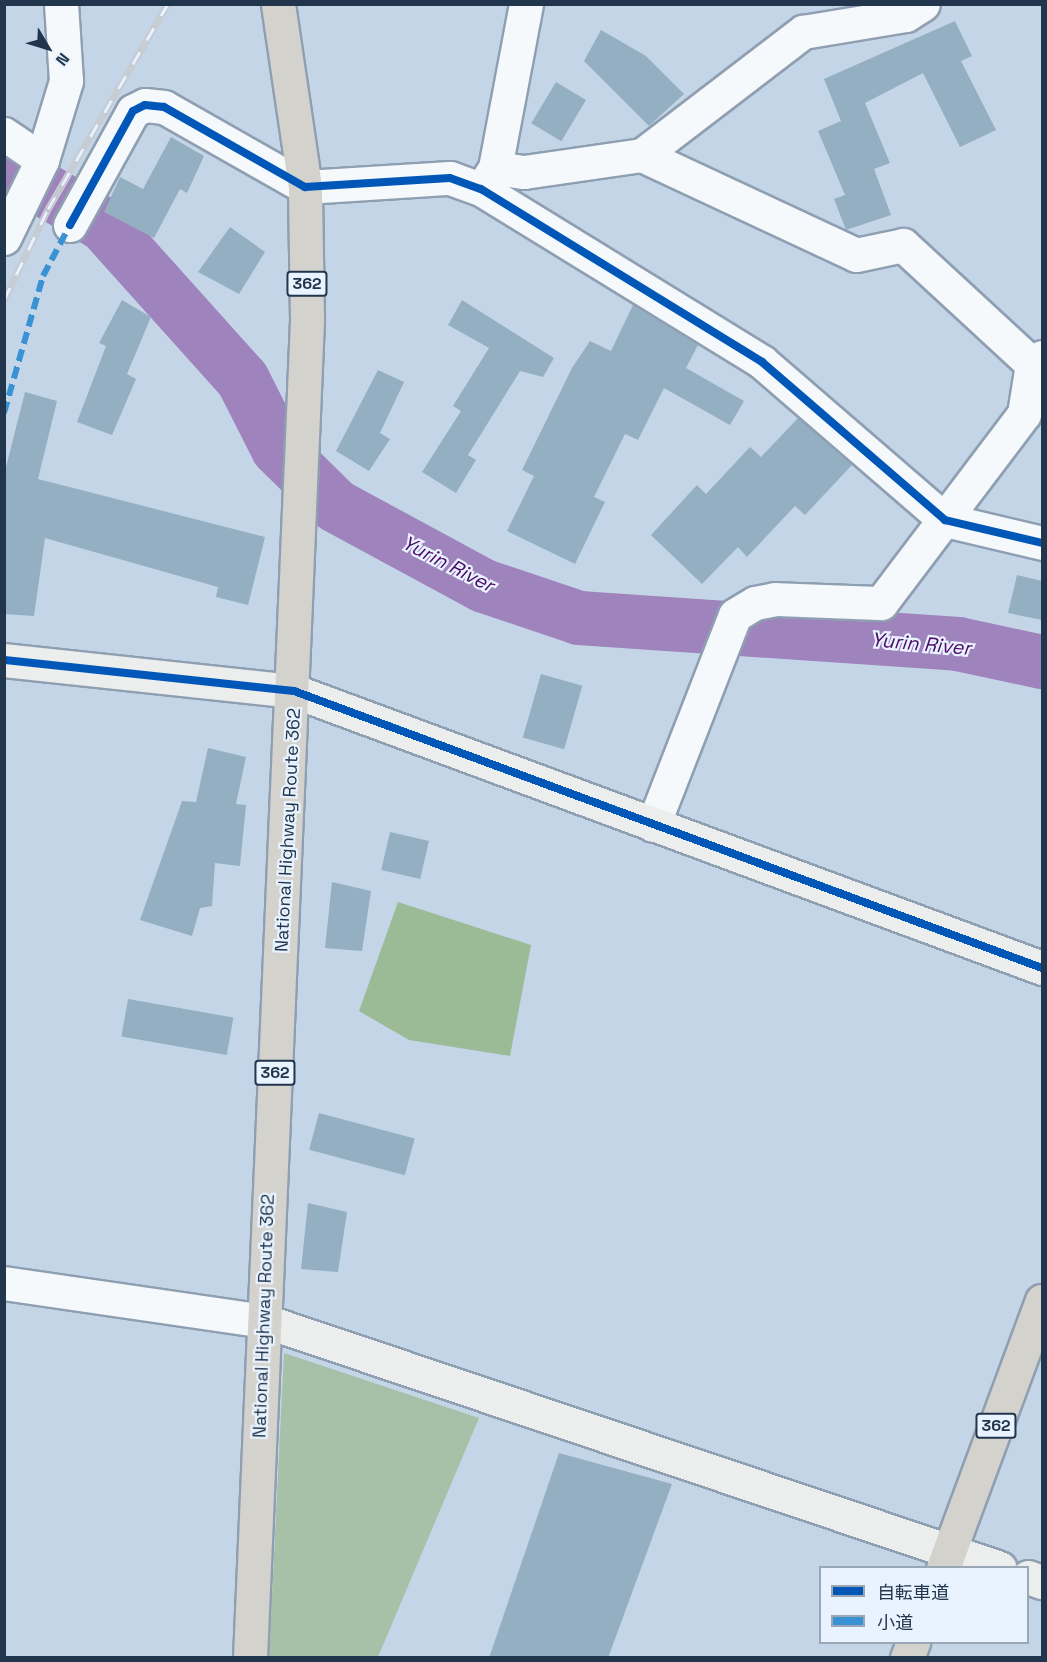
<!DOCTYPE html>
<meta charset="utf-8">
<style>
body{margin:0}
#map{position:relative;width:1047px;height:1662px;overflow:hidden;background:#c5d5e8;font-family:"Space Grotesk","Noto Sans JP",sans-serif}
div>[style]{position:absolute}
.green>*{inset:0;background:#a6c1a7}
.forest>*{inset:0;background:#9bba96}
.river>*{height:54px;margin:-27px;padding:0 27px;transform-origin:27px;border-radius:27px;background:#9e83bc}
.building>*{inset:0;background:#93afc1;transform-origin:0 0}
.roads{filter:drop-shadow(2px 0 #8f9fb2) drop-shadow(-2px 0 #8f9fb2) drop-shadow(0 2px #8f9fb2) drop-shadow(0 -2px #8f9fb2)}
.street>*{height:33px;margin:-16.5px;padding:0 16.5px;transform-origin:16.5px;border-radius:16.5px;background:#f6f9fc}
.secondary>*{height:33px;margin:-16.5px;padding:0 16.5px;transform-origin:16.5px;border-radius:16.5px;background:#eceded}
.highway>*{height:33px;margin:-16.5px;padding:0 16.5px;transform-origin:16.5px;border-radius:16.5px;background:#d4d2cd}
.rail>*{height:7px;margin-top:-3.5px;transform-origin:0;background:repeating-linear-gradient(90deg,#e9f3ff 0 14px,#c7ccd2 0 28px);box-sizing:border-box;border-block:2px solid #c7ccd2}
.quiet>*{height:6px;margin-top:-3px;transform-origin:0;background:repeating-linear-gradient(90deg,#3992d3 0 12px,transparent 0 18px)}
.cycleway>*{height:8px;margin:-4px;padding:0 4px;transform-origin:4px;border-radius:4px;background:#0057b8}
span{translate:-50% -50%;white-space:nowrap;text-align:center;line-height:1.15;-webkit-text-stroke:4.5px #e9f3ff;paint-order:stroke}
.shield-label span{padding:2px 4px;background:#e9f3ff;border:2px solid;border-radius:4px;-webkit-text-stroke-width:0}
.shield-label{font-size:16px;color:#21354c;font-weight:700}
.street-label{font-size:18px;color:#21354c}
.water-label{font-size:20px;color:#4d0a69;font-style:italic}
.frame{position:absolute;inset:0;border:6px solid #21354c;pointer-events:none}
.legend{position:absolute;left:819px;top:1566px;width:210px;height:78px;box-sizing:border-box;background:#e9f3ff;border:2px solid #99a7b7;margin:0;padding:8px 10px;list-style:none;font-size:18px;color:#21354c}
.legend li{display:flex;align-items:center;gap:12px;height:30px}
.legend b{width:30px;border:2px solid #99a7b7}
.north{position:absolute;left:18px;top:18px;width:60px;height:60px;-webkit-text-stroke:4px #e9f3ff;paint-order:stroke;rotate:128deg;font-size:16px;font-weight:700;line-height:24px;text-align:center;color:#21354c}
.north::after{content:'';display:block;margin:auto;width:21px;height:27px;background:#21354c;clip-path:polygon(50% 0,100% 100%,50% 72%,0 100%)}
</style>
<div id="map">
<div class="green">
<i style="clip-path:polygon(284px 1353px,479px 1418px,378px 1657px,269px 1657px)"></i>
</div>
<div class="forest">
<i style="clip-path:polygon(398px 902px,531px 945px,510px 1056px,409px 1040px,359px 1011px)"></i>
</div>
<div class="river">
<i style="left:4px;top:166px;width:116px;rotate:30.5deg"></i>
<i style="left:104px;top:225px;width:208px;rotate:48.1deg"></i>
<i style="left:243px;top:380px;width:77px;rotate:63.1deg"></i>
<i style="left:278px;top:449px;width:81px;rotate:44.5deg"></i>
<i style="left:336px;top:506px;width:168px;rotate:28.4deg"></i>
<i style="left:484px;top:586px;width:100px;rotate:18.6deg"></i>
<i style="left:579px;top:618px;width:380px;rotate:3.9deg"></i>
<i style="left:958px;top:644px;width:86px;rotate:12.1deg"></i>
</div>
<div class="building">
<i style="clip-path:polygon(955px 21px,972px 56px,961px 61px,996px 130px,960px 147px,923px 73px,865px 103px,890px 163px,874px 169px,891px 215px,846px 230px,834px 199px,845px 195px,818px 131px,841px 121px,824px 79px)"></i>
<i style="clip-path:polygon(601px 30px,646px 56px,684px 94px,649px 126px,584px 61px)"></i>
<i style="left:556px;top:82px;width:35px;height:48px;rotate:31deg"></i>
<i style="clip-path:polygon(171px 137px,204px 156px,187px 193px,180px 189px,154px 238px,104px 212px,120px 177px,143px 189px)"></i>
<i style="clip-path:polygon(230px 227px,265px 252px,239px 294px,198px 272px)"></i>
<i style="clip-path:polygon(122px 300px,151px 317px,127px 374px,136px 379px,112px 435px,77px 422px,106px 346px,99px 343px)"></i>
<i style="clip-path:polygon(462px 300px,554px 358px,543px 377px,520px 371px,468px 455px,476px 460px,456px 493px,422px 472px,461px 411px,453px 406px,489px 348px,448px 325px)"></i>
<i style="clip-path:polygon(633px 305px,698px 345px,686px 368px,744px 401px,730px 425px,664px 388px,638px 440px,625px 434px,594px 497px,605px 502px,575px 564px,507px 531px,534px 476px,522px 470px,572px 368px,590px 341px,611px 351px)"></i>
<i style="clip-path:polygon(378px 370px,404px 382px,380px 433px,390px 439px,369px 471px,336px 451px)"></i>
<i style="clip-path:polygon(25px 392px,57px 401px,38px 479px,265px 537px,248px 605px,216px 597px,218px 587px,45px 538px,34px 616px,4px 614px,4px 475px)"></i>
<i style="clip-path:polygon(798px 418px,852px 465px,805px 515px,795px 506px,747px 557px,738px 547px,702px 584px,651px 535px,697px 485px,706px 494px,750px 447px,761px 457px)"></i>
<i style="clip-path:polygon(1017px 575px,1042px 581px,1042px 620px,1008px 613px)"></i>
<i style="left:541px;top:674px;width:43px;height:66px;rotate:16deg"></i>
<i style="clip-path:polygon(208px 748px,246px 757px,236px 804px,246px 805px,240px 866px,215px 863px,212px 906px,200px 908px,192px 936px,140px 920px,182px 801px,196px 802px)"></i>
<i style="left:390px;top:832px;width:40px;height:39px;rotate:13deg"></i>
<i style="clip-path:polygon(332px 882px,371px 891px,362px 951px,325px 948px)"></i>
<i style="left:128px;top:999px;width:107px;height:38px;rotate:10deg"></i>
<i style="left:319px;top:1113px;width:99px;height:38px;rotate:15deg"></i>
<i style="clip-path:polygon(308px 1203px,347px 1212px,338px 1272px,301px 1269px)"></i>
<i style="clip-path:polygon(559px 1453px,672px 1484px,608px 1658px,489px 1658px)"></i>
</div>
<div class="roads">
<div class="street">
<i style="left:4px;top:134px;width:46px;rotate:34.4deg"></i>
<i style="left:42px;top:160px;width:83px;rotate:-73.1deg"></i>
<i style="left:66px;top:81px;width:77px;rotate:-93.7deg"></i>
<i style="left:642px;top:155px;width:203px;rotate:-37.4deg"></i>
<i style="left:803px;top:32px;width:104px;rotate:-9.4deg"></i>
<i style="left:906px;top:15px;width:20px;rotate:-33deg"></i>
<i style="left:495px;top:168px;width:29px;rotate:8deg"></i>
<i style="left:524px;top:172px;width:119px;rotate:-8.2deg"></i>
<i style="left:642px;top:155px;width:236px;rotate:25deg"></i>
<i style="left:856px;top:255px;width:48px;rotate:-12deg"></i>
<i style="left:903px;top:245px;width:176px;rotate:42.7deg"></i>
<i style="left:484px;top:185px;width:20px;rotate:-57deg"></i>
<i style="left:495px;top:168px;width:167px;rotate:-79.3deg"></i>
<i style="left:70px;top:225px;width:130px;rotate:-61.1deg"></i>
<i style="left:133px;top:111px;width:13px;rotate:-27deg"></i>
<i style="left:145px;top:105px;width:19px;rotate:6deg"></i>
<i style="left:164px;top:107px;width:162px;rotate:29.6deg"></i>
<i style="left:305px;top:187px;width:145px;rotate:-3.6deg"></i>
<i style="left:450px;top:178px;width:33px;rotate:20deg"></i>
<i style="left:481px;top:189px;width:330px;rotate:31.6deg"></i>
<i style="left:762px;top:362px;width:242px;rotate:40.8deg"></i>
<i style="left:945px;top:520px;width:100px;rotate:13.3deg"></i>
<i style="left:4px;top:238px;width:87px;rotate:-64deg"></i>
<i style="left:653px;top:825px;width:225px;rotate:-68.7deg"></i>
<i style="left:735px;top:615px;width:23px;rotate:-31deg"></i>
<i style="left:755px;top:603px;width:20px;rotate:-11deg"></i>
<i style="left:775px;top:599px;width:106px;rotate:2.2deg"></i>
<i style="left:881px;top:603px;width:237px;rotate:-52.9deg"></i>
<i style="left:1024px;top:414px;width:51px;rotate:-80.9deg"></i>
<i style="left:1032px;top:364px;width:12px;rotate:-35deg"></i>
<i style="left:4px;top:1283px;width:264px;rotate:8.3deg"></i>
</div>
<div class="secondary">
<i style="left:4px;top:660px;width:292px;rotate:6.1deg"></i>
<i style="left:294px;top:691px;width:798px;rotate:20.32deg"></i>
<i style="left:265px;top:1321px;width:775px;rotate:18.58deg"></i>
<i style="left:1028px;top:1577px;width:15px;rotate:20deg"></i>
</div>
<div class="highway">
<i style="left:943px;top:1568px;width:285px;rotate:-69.7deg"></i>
<i style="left:250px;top:1658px;width:1341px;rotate:-87.56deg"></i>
<i style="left:307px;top:318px;width:131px;rotate:-90.9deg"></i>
<i style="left:305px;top:187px;width:185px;rotate:-98.4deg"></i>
<i style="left:907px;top:1658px;width:17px;rotate:-69deg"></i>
</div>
</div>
<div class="rail">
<i style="left:4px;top:300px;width:101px;rotate:-64.2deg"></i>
<i style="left:48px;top:209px;width:238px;rotate:-59.7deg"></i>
</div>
<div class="quiet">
<i style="left:4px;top:413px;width:142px;rotate:-74.1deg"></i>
<i style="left:43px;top:276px;width:58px;rotate:-62.1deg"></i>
</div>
<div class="cycleway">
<i style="left:70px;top:225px;width:130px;rotate:-61.1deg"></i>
<i style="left:133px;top:111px;width:13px;rotate:-27deg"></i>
<i style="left:145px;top:105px;width:19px;rotate:6deg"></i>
<i style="left:164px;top:107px;width:162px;rotate:29.6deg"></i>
<i style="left:305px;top:187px;width:145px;rotate:-3.6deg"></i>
<i style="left:450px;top:178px;width:33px;rotate:20deg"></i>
<i style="left:481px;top:189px;width:330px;rotate:31.6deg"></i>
<i style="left:762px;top:362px;width:242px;rotate:40.8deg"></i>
<i style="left:945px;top:520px;width:100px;rotate:13.3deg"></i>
<i style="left:4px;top:660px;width:292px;rotate:6.1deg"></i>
<i style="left:294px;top:691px;width:798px;rotate:20.32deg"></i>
</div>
<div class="shield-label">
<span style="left:307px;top:284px">362</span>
<span style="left:275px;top:1073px">362</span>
<span style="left:996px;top:1426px">362</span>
</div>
<div class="street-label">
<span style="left:288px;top:830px;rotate:-87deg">National Highway Route 362</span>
<span style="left:264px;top:1316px;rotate:-88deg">National Highway Route 362</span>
</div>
<div class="water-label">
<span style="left:448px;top:564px;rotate:27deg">Yurin River</span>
<span style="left:921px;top:644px;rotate:5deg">Yurin River</span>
</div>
<div class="frame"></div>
<ul class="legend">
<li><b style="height:8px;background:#0057b8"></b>自転車道</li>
<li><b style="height:8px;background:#3992d3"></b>小道</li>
</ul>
<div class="north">N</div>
</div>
